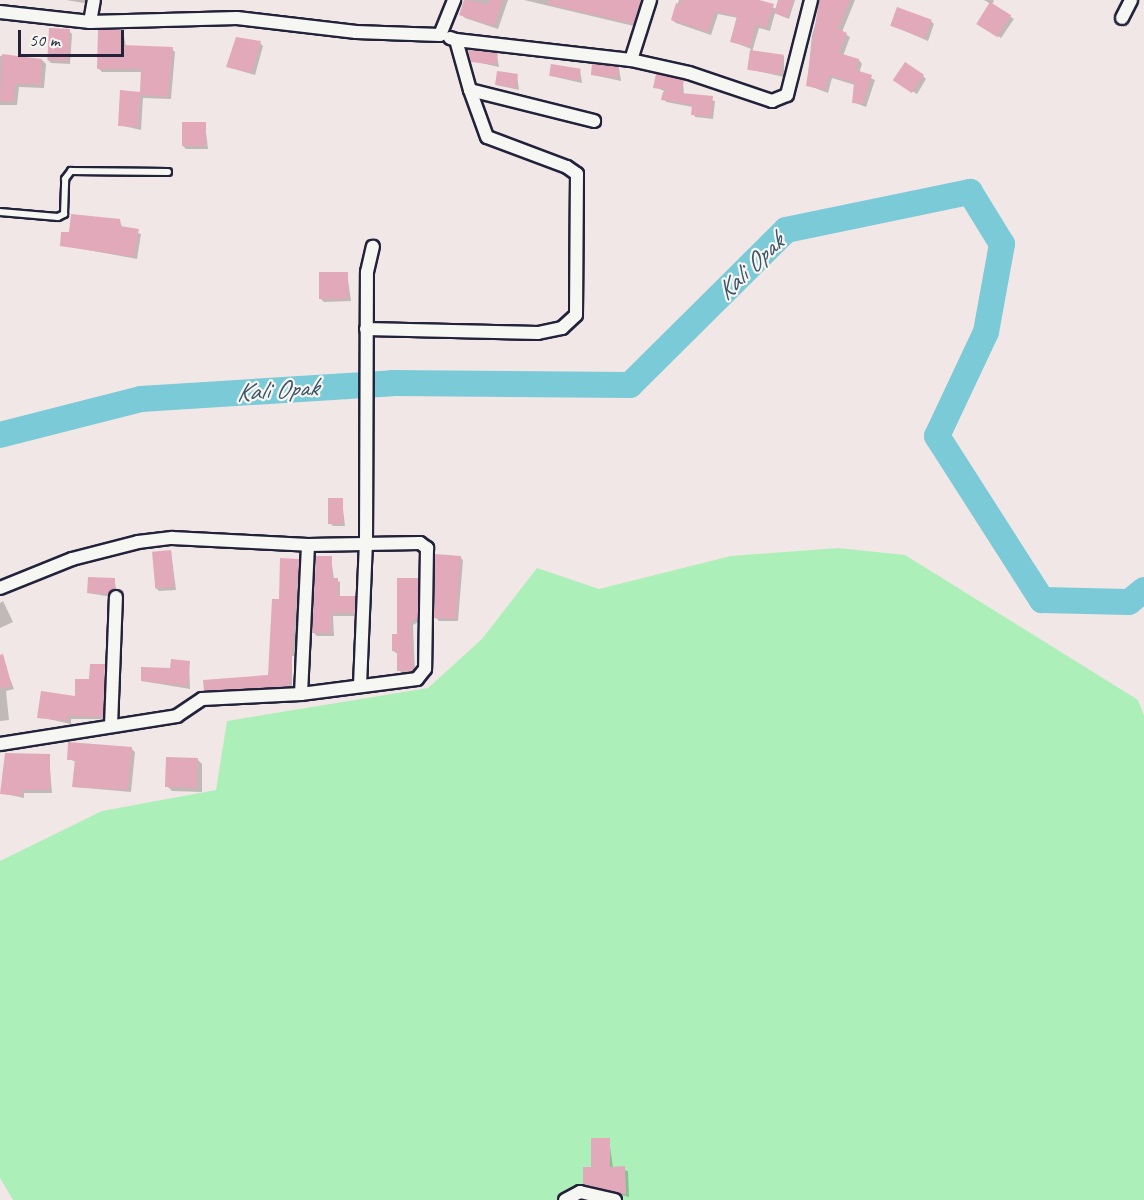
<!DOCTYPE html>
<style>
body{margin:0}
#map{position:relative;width:1144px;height:1200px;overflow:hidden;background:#f2e7e7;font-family:Caveat,sans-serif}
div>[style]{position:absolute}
.green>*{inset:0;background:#adefb9}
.shadow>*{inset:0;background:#0003}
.river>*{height:26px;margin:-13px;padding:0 13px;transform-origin:13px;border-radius:13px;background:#7bcad7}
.building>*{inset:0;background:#e1a9ba;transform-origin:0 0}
.roads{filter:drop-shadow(2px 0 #22223b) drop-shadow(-2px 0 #22223b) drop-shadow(0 2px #22223b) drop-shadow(0 -2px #22223b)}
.service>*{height:6px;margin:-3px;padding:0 3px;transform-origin:3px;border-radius:3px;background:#f6f6f2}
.minor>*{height:12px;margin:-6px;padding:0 6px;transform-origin:6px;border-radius:6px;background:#f6f6f2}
span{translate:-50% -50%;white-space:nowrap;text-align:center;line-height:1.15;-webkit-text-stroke:4.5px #f6f6f2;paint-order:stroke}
.water-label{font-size:26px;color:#3d546a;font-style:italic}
.scale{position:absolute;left:18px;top:30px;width:106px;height:27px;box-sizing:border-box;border:3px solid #22223b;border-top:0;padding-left:8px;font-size:18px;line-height:21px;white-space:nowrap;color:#22223b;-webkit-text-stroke:4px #f6f6f2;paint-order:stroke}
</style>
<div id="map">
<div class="green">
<i style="clip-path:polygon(838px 548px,905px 555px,1138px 700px,1144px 716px,1144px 1200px,13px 1200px,0 1178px,0 861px,102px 811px,216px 790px,227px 721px,428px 688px,482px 639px,537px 568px,599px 589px,731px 556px)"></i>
</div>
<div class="shadow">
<i style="clip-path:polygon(66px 0,91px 0,90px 4px)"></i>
<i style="clip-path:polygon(466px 0,508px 0,498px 29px,465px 18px,461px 14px)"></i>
<i style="clip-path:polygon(524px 0,647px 0,638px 27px)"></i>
<i style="clip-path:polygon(679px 0,754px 0,777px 9px,780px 0,795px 0,789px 19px,775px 13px,770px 31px,759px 28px,752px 52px,784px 56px,784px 77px,748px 69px,751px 49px,731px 41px,738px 18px,718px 14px,711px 35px,676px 23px,672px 20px)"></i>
<i style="clip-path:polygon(823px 0,855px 0,842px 32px,850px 37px,843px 56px,859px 60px,862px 64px,859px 73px,875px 80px,866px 107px,853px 102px,855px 85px,832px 78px,828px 93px,807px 85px,812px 35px)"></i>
<i style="clip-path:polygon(984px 0,994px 0,992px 5px,1014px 19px,1001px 38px,979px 24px,991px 4px)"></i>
<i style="clip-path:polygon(931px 21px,934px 24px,928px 41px,891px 25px)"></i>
<i style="clip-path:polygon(69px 31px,72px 34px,70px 64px,51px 63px,48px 60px)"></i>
<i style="clip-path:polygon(123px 32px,126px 46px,172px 49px,175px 52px,171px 99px,143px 98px,141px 130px,119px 125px,141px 93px,142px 72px,102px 72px,98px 68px)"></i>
<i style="clip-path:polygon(260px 43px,263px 46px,255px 75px,227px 67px)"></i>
<i style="clip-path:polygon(497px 55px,499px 67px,472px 61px)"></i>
<i style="clip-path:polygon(0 56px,42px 60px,46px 64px,44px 88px,19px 87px,17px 105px,0 105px)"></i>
<i style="clip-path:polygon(619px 68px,621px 81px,593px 75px)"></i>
<i style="clip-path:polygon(580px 70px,582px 83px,551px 76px)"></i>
<i style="clip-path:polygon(517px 75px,519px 90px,496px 85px)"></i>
<i style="clip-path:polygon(923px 76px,926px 79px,917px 94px,898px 83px)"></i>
<i style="clip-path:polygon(683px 82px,684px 95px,715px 101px,713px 119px,695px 117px,693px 107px,666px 102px,664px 91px,655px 87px)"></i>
<i style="clip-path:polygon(205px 124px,208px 149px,186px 149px,183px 146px)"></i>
<i style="clip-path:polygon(120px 220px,122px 228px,141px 234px,137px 259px,61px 245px,71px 234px)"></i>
<i style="clip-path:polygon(347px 273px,351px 301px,324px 302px,321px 299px)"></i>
<i style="clip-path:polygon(342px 500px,345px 526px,333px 526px,330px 523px)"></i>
<i style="clip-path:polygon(171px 551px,176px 590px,159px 591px,156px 588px)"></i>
<i style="clip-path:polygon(460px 557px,463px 560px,458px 621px,439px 621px,436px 618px)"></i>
<i style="clip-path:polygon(331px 558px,334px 579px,340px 582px,340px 597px,358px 600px,357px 616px,333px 616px,334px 636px,317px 636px,314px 633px)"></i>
<i style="clip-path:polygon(298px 560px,301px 563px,297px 656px,292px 656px,292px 689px,208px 693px,205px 690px,270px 676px,280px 600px)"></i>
<i style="clip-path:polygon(114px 579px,117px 592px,112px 597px,88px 593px)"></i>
<i style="clip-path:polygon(418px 580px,420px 621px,413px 625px,415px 674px,401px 674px,398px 654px,393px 651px)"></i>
<i style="clip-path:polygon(3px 601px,13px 622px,0 628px,0 603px)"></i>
<i style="clip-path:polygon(189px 662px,190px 689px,142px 681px,171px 670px)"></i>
<i style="clip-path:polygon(104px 666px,106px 719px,71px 719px,71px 724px,39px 717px,76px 697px)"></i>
<i style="clip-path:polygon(6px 669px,14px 689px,6px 691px,9px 720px,0 721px,0 671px)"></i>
<i style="clip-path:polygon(132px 749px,135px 752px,131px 792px,74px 787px,76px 762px,69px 759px)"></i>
<i style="clip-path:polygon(49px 756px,52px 793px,24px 793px,24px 798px,1px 793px)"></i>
<i style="clip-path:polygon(197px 759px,202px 764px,202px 792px,172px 791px,167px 786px)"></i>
<i style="clip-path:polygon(609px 1140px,613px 1168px,628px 1171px,629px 1197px,584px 1184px)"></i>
</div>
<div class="river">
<i style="left:0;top:435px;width:146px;rotate:-14.3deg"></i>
<i style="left:141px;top:399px;width:252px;rotate:-3.6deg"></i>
<i style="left:392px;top:383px;width:238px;rotate:0.5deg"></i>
<i style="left:630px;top:385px;width:220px;rotate:-44.8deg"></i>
<i style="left:786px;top:230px;width:188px;rotate:-11.7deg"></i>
<i style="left:970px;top:192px;width:61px;rotate:58.4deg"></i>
<i style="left:1002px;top:244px;width:89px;rotate:100.3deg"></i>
<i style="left:986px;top:332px;width:115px;rotate:115.2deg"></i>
<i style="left:937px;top:436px;width:195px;rotate:57.4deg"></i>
<i style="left:1042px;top:600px;width:87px;rotate:1.3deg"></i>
<i style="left:1129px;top:602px;width:19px;rotate:-39deg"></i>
</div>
<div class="building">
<i style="clip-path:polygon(464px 0,489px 4px,489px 0,503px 0,494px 26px,459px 15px)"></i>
<i style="clip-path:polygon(549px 0,641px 0,634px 24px,548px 4px)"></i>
<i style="clip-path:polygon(682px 0,759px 0,774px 4px,766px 28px,756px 25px,750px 47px,730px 42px,737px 16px,715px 12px,708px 32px,671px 20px,676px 3px,680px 5px)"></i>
<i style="clip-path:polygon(778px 0,793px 0,787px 18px,774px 13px)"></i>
<i style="clip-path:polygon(819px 0,850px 0,838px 29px,847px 33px,839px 53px,859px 59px,856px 70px,872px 75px,863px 104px,852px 103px,854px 83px,829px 75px,825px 90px,806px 86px)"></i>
<i style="left:990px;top:2px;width:25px;height:26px;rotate:32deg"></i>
<i style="left:897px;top:7px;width:37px;height:20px;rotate:20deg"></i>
<i style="left:49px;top:28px;width:21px;height:32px;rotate:3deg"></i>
<i style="clip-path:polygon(98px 30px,123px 30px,123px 45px,173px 47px,168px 97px,140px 95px,138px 127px,118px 126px,120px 90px,140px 92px,141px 69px,97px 69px)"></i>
<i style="clip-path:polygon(236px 37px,261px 41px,252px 73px,226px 67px)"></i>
<i style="clip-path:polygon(468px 50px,498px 53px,496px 65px,471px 62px)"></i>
<i style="left:750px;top:50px;width:34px;height:20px;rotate:8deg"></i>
<i style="clip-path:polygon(2px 54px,42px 59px,41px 85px,15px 84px,14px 102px,0 101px)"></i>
<i style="left:905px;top:62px;width:23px;height:22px;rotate:34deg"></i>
<i style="left:551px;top:64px;width:30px;height:12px;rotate:9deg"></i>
<i style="left:592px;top:64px;width:27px;height:11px;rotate:6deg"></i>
<i style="left:497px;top:71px;width:21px;height:14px;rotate:8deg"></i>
<i style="clip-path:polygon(656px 74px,684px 80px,681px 93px,713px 96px,711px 117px,691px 115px,692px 105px,661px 100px,663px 92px,669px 90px,653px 88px)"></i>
<i style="left:182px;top:122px;width:24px;height:24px"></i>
<i style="clip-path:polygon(71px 214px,120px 219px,120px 226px,139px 229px,134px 257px,60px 246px,61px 232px,69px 232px)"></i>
<i style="left:319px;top:272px;width:29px;height:27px"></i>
<i style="left:328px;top:498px;width:15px;height:26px"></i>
<i style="left:171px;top:550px;width:37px;height:19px;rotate:85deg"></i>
<i style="clip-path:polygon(435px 554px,461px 556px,456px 619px,434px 618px)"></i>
<i style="clip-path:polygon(316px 556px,332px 556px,332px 578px,338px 578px,338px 596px,356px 596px,355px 613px,331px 613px,331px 633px,312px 633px)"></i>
<i style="clip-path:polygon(280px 558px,299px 559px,290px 686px,204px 691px,203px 680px,268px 675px,272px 599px,279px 599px)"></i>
<i style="clip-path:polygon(88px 577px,115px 578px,115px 589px,108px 594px,87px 593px)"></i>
<i style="clip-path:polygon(397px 578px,418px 578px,418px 618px,411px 622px,413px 671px,397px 671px,397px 651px,392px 651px,392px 634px,397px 634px)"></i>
<i style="clip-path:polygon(3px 654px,12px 686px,0 689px,0 655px)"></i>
<i style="clip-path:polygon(171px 659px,190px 661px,188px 686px,141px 681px,141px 667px,170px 668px)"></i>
<i style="clip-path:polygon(90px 664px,105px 664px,103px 717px,69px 716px,68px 721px,37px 718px,41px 691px,75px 696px,75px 679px,89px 679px)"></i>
<i style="clip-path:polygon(68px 742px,132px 747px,128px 790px,72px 787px,75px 760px,67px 760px)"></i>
<i style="clip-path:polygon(5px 753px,50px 754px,50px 790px,22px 790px,21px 796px,0 794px)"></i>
<i style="left:166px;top:757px;width:32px;height:30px;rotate:2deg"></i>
<i style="clip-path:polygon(591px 1138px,610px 1138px,610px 1167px,625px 1166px,626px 1195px,583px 1184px,583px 1167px,591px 1167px)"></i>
</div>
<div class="roads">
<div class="service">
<i style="left:0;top:212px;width:58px;rotate:4.9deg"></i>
<i style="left:58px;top:217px;width:7px;rotate:-27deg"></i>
<i style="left:64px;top:214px;width:35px;rotate:-88deg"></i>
<i style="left:65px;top:179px;width:10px;rotate:-53deg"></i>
<i style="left:71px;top:171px;width:97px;rotate:0.6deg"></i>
</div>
<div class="minor">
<i style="left:0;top:12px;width:91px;rotate:6.3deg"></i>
<i style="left:90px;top:22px;width:147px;rotate:-1.6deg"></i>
<i style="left:237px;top:18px;width:120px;rotate:6.7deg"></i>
<i style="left:356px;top:32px;width:84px;rotate:2deg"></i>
<i style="left:440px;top:35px;width:38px;rotate:-68deg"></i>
<i style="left:1122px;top:18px;width:20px;rotate:-63deg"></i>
<i style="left:90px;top:22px;width:22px;rotate:-80deg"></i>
<i style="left:450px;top:38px;width:6px;rotate:18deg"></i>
<i style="left:456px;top:40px;width:52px;rotate:74.4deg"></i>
<i style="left:470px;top:90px;width:128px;rotate:14deg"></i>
<i style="left:456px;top:40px;width:176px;rotate:6.5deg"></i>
<i style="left:631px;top:60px;width:59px;rotate:12.6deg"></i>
<i style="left:689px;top:73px;width:88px;rotate:18.6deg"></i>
<i style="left:772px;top:101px;width:16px;rotate:-22deg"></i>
<i style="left:787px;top:95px;width:98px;rotate:-75.8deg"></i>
<i style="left:631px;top:60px;width:63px;rotate:-72.4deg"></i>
<i style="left:366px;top:329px;width:172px;rotate:1.3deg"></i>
<i style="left:538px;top:333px;width:25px;rotate:-12deg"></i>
<i style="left:562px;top:328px;width:19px;rotate:-43deg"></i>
<i style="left:576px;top:315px;width:141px;rotate:-89.6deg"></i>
<i style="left:577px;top:174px;width:12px;rotate:-145deg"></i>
<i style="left:567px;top:167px;width:85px;rotate:-159.4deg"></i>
<i style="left:487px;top:137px;width:50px;rotate:-109.9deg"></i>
<i style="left:0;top:588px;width:78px;rotate:-21.9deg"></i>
<i style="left:72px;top:559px;width:68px;rotate:-14.4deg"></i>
<i style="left:138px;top:542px;width:34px;rotate:-7deg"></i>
<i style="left:172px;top:538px;width:136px;rotate:2.9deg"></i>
<i style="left:308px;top:545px;width:112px;rotate:-1deg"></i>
<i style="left:420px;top:543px;width:9px;rotate:36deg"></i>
<i style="left:427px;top:548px;width:121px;rotate:90.9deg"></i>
<i style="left:425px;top:669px;width:13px;rotate:129deg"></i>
<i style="left:417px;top:679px;width:117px;rotate:172.6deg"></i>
<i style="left:301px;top:694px;width:99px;rotate:177.1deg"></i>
<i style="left:202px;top:699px;width:30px;rotate:146deg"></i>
<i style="left:177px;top:716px;width:179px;rotate:171deg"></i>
<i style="left:360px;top:685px;width:141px;rotate:-87.6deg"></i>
<i style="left:366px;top:544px;width:272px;rotate:-89.8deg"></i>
<i style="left:367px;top:272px;width:26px;rotate:-77deg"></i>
<i style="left:301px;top:694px;width:149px;rotate:-87.3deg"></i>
<i style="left:111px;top:726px;width:129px;rotate:-87.8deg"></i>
<i style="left:565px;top:1200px;width:17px;rotate:-28deg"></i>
<i style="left:580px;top:1192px;width:36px;rotate:13deg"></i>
</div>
</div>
<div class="water-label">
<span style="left:750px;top:267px;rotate:-44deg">Kali Opak</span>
<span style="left:277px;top:390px;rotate:-4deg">Kali Opak</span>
</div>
<div class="scale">50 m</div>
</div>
